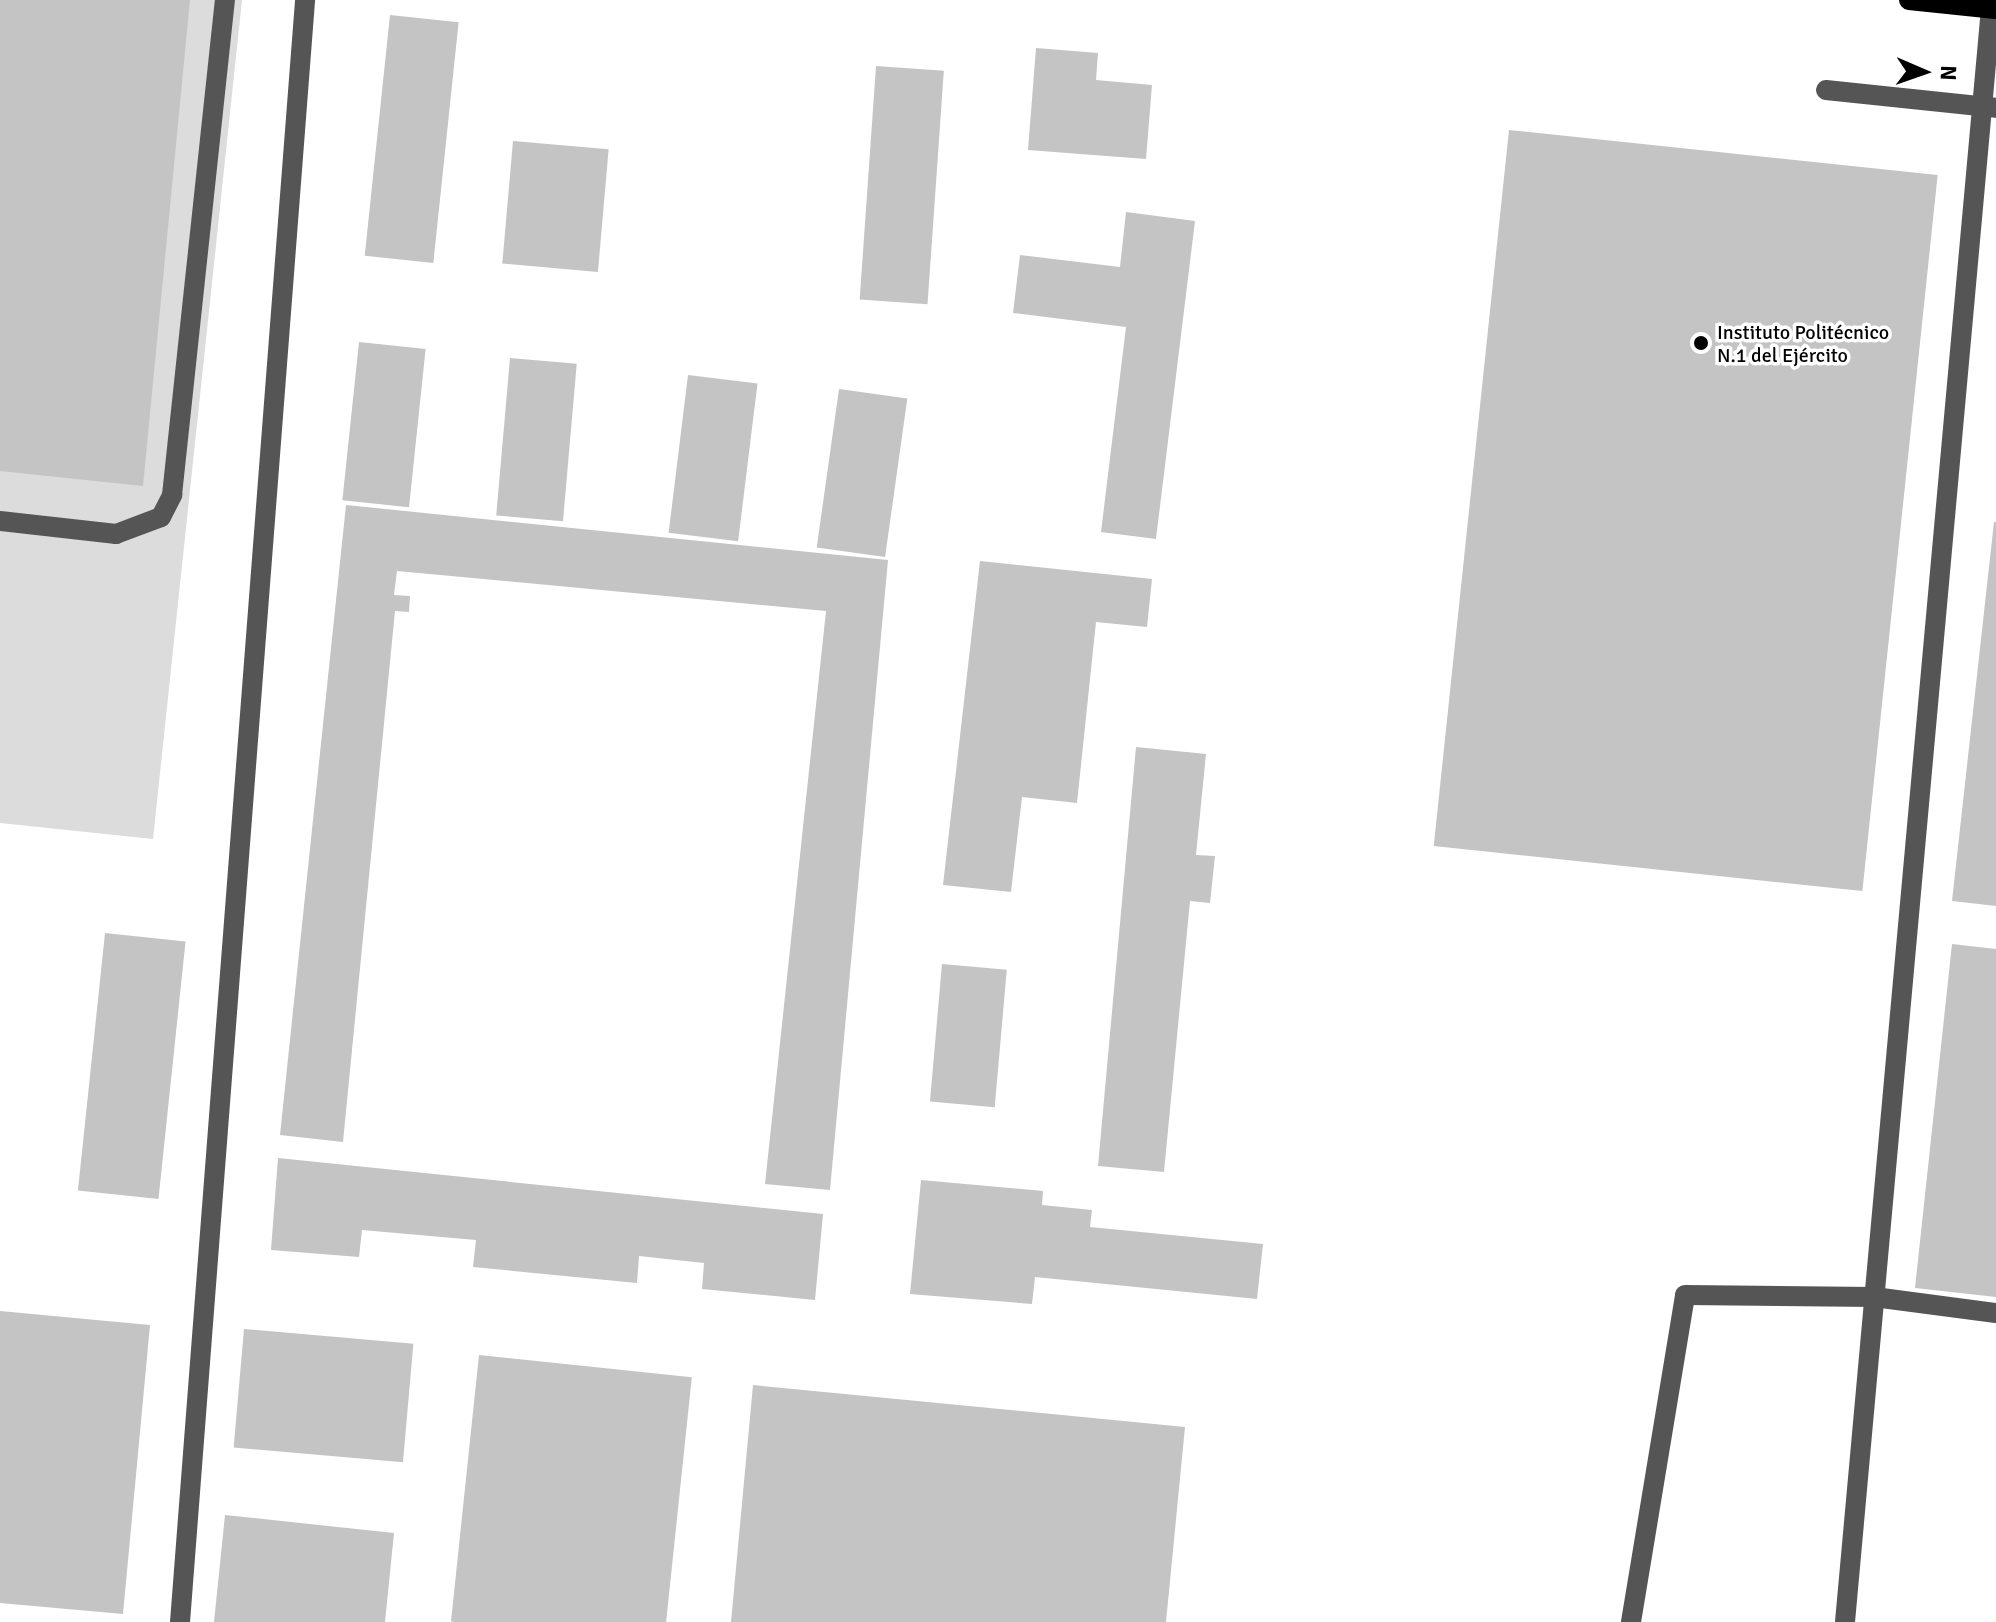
<!DOCTYPE html>
<meta charset="utf-8">
<style>
body{margin:0}
#map{position:relative;width:1996px;height:1622px;overflow:hidden;background:#fff;font-family:Signika,sans-serif}
div>[style]{position:absolute}
.green>*{inset:0;background:#dcdcdc}
.building>*{inset:0;background:#c4c4c4;transform-origin:0 0}
.minor>*{height:20px;margin:-10px;padding:0 10px;transform-origin:10px;border-radius:10px;background:#555}
.major>*{height:20px;margin:-10px;padding:0 10px;transform-origin:10px;border-radius:10px;background:#000}
.dots>*{width:22px;height:22px;translate:-50% -50%;box-sizing:border-box;border:4px solid #fff;border-radius:50%}
span{translate:-50% -50%;white-space:nowrap;text-align:center;line-height:1.15;-webkit-text-stroke:7px #fff;paint-order:stroke}
.poi-label{font-size:20px;color:#000}
.left{translate:0 -50%;text-align:left}
.north{position:absolute;left:1884px;top:32px;width:80px;height:80px;-webkit-text-stroke:6px #fff;paint-order:stroke;rotate:92deg;font-size:22px;font-weight:700;line-height:32px;text-align:center;color:#000}
.north::after{content:'';display:block;margin:auto;width:28px;height:36px;background:#000;clip-path:polygon(50% 0,100% 100%,50% 72%,0 100%)}
</style>
<div id="map">
<div class="green">
<i style="clip-path:polygon(0 0,242px 0,153px 839px,0 823px)"></i>
</div>
<div class="building">
<i style="clip-path:polygon(0 0,190px 0,143px 486px,0 471px)"></i>
<i style="left:390px;top:15px;width:69px;height:242px;rotate:6deg"></i>
<i style="clip-path:polygon(1036px 48px,1098px 53px,1096px 80px,1152px 85px,1146px 159px,1028px 150px)"></i>
<i style="left:876px;top:66px;width:68px;height:234px;rotate:4deg"></i>
<i style="left:1509px;top:130px;width:431px;height:720px;rotate:6deg"></i>
<i style="left:513px;top:141px;width:96px;height:123px;rotate:5deg"></i>
<i style="clip-path:polygon(1126px 212px,1195px 221px,1156px 539px,1101px 532px,1126px 327px,1013px 313px,1020px 255px,1120px 267px)"></i>
<i style="left:359px;top:342px;width:67px;height:159px;rotate:6deg"></i>
<i style="left:510px;top:358px;width:67px;height:158px;rotate:5deg"></i>
<i style="left:688px;top:375px;width:70px;height:159px;rotate:7deg"></i>
<i style="left:839px;top:389px;width:69px;height:160px;rotate:8deg"></i>
<i style="clip-path:polygon(346px 505px,888px 560px,830px 1190px,765px 1184px,826px 611px,397px 571px,394px 595px,410px 596px,409px 612px,395px 611px,343px 1142px,280px 1135px)"></i>
<i style="clip-path:polygon(1994px 522px,1996px 522px,1996px 906px,1952px 901px)"></i>
<i style="clip-path:polygon(980px 561px,1152px 579px,1147px 627px,1096px 622px,1077px 803px,1022px 797px,1011px 892px,943px 885px)"></i>
<i style="clip-path:polygon(1136px 747px,1206px 754px,1196px 855px,1215px 856px,1210px 903px,1190px 901px,1164px 1172px,1098px 1166px)"></i>
<i style="left:105px;top:933px;width:81px;height:259px;rotate:6deg"></i>
<i style="clip-path:polygon(1952px 944px,1996px 949px,1996px 1297px,1915px 1288px)"></i>
<i style="left:942px;top:964px;width:65px;height:138px;rotate:5deg"></i>
<i style="clip-path:polygon(278px 1158px,823px 1214px,815px 1300px,702px 1289px,704px 1263px,639px 1256px,637px 1283px,473px 1267px,476px 1240px,362px 1230px,359px 1257px,271px 1250px)"></i>
<i style="clip-path:polygon(921px 1180px,1043px 1191px,1042px 1205px,1092px 1210px,1090px 1227px,1263px 1244px,1257px 1299px,1035px 1277px,1032px 1304px,910px 1294px)"></i>
<i style="clip-path:polygon(0 1311px,150px 1325px,123px 1614px,0 1603px)"></i>
<i style="left:244px;top:1329px;width:170px;height:119px;rotate:5deg"></i>
<i style="left:479px;top:1355px;width:214px;height:268px;rotate:6deg"></i>
<i style="clip-path:polygon(753px 1385px,1185px 1427px,1166px 1622px,731px 1622px)"></i>
<i style="clip-path:polygon(225px 1515px,394px 1533px,385px 1622px,214px 1622px)"></i>
</div>
<div class="minor">
<i style="left:1826px;top:90px;width:171px;rotate:6deg"></i>
<i style="left:0;top:521px;width:117px;rotate:6.4deg"></i>
<i style="left:116px;top:534px;width:48px;rotate:-20.7deg"></i>
<i style="left:161px;top:517px;width:25px;rotate:-63deg"></i>
<i style="left:172px;top:495px;width:498px;rotate:-83.9deg"></i>
<i style="left:180px;top:1622px;width:1627px;rotate:-85.59deg"></i>
<i style="left:1631px;top:1622px;width:331px;rotate:-80.6deg"></i>
<i style="left:1685px;top:1295px;width:189px;rotate:0.6deg"></i>
<i style="left:1874px;top:1297px;width:123px;rotate:7.5deg"></i>
<i style="left:1845px;top:1622px;width:1620px;rotate:-84.83deg"></i>
</div>
<div class="major">
<i style="left:1909px;top:0;width:87px;rotate:5.9deg"></i>
</div>
<div class="dots">
<i style="left:1701px;top:343px;background:#000"></i>
</div>
<div class="poi-label">
<span class="left" style="left:1717px;top:344px">Instituto Politécnico<br>N.1 del Ejército</span>
</div>
<div class="north">N</div>
</div>
